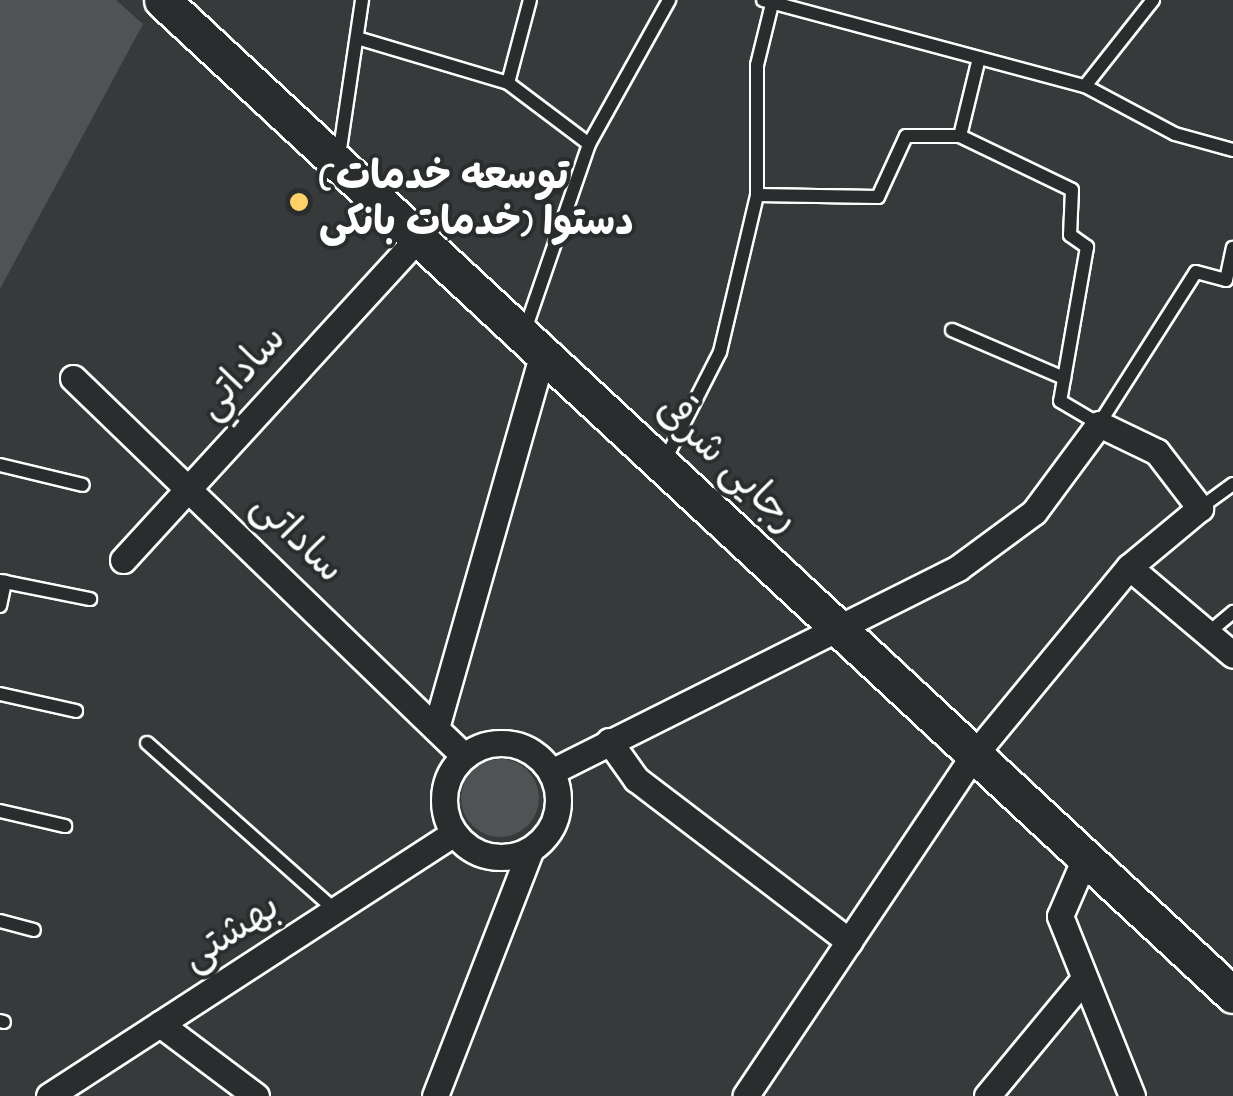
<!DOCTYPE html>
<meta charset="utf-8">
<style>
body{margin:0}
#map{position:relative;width:1233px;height:1096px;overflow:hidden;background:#373a3b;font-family:"Indie Flower","Playpen Sans Arabic",sans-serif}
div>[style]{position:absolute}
.green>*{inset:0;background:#505354}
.round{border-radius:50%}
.roads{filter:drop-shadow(2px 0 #fff) drop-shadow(-2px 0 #fff) drop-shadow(0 2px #fff) drop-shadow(0 -2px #fff)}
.lane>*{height:12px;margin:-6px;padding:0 6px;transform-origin:6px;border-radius:6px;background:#2a2d2e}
.street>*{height:25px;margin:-12.5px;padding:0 12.5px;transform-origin:12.5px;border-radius:12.5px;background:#2a2d2e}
.street>.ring{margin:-12.5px;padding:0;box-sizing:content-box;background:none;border:25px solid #2a2d2e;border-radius:50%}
.secondary>*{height:35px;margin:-17.5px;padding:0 17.5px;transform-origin:17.5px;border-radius:17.5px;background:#2a2d2e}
.dots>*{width:28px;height:28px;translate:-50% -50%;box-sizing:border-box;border:5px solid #2a2d2e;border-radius:50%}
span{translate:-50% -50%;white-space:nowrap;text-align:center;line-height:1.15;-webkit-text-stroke:8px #2a2d2e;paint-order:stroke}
.poi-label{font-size:40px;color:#fff;font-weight:700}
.left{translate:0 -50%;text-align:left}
.street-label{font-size:40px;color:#fff}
</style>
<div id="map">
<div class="green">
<i style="clip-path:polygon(0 0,116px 0,143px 24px,0 289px)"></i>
<i class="round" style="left:461px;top:759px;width:78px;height:78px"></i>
</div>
<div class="roads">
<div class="lane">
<i style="left:763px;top:0;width:333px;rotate:15deg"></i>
<i style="left:1085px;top:86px;width:102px;rotate:28.1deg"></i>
<i style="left:1175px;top:134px;width:60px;rotate:15.4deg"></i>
<i style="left:357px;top:38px;width:158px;rotate:16.6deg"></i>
<i style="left:508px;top:83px;width:101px;rotate:37deg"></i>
<i style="left:508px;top:83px;width:86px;rotate:-75.2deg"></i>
<i style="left:1085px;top:86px;width:110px;rotate:-51.7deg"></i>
<i style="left:960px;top:136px;width:80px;rotate:-76.3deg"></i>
<i style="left:339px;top:156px;width:158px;rotate:-81.6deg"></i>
<i style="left:757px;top:195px;width:121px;rotate:0.9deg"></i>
<i style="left:878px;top:197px;width:67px;rotate:-65.3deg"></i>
<i style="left:906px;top:136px;width:54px"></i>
<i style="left:960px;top:136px;width:124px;rotate:25.7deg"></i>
<i style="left:1072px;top:190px;width:45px;rotate:92.5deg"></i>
<i style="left:1070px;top:235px;width:21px;rotate:35deg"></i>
<i style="left:1087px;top:247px;width:156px;rotate:99.9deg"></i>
<i style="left:1060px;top:401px;width:45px;rotate:30.5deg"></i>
<i style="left:1099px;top:424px;width:180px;rotate:-57.5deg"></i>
<i style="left:1196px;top:272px;width:31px;rotate:15deg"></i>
<i style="left:1226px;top:280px;width:33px;rotate:-78deg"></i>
<i style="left:952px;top:330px;width:122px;rotate:23.2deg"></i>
<i style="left:524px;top:333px;width:200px;rotate:-71deg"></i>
<i style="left:589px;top:144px;width:165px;rotate:-60.9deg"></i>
<i style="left:664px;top:462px;width:123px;rotate:-63deg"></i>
<i style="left:720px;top:352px;width:161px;rotate:-76.7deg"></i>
<i style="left:757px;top:195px;width:130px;rotate:-90deg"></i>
<i style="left:757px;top:65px;width:63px;rotate:-76.2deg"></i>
<i style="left:0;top:465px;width:85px;rotate:13.5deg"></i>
<i style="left:1200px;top:508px;width:41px;rotate:-36deg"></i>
<i style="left:0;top:581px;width:92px;rotate:11.3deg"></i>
<i style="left:0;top:606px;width:25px;rotate:-78deg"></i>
<i style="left:1208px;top:633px;width:33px;rotate:-40deg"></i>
<i style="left:0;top:694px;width:78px;rotate:12.6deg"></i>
<i style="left:147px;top:743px;width:253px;rotate:41.6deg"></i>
<i style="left:0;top:811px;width:67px;rotate:13deg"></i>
<i style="left:0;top:921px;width:35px;rotate:15deg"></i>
<i style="left:0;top:1021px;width:4px;rotate:14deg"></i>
</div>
<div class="street">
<i style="left:73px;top:378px;width:544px;rotate:44.03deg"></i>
<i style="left:123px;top:560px;width:437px;rotate:-47.5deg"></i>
<i style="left:1129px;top:567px;width:136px;rotate:40.2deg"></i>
<i style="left:436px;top:728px;width:388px;rotate:-74.1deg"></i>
<i style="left:609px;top:741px;width:47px;rotate:54.6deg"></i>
<i style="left:636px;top:779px;width:268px;rotate:37.3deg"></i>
<i class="ring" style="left:444px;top:743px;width:89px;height:89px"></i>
<i style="left:551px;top:772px;width:455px;rotate:-26.6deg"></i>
<i style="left:958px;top:568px;width:94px;rotate:-36.4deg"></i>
<i style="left:1034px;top:512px;width:109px;rotate:-53.5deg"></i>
<i style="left:1099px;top:424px;width:64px;rotate:25.8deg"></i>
<i style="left:1157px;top:452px;width:71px;rotate:52.5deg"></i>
<i style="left:1200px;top:508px;width:92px;rotate:140.3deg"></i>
<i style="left:1129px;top:567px;width:245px;rotate:129.5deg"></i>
<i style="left:973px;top:756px;width:409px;rotate:123.8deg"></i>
<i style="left:1085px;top:858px;width:63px;rotate:113.3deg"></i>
<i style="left:1060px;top:916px;width:194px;rotate:68.2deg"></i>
<i style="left:160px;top:1024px;width:120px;rotate:36.9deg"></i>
<i style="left:49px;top:1096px;width:483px;rotate:-33deg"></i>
<i style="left:435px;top:1096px;width:263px;rotate:-68.8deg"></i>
<i style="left:987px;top:1096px;width:149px;rotate:-50.4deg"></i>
</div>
<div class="secondary">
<i style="left:162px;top:0;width:1462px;rotate:42.89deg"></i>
</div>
</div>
<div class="dots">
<i style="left:299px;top:202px;background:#ffd166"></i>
</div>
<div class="poi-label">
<span class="left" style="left:319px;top:202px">(توسعه خدمات<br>دستوا (خدمات بانکی</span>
</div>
<div class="street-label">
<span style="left:243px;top:374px;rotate:-48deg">ساداتي</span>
<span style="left:726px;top:466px;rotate:43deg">رجایی شرقی</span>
<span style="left:296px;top:539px;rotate:44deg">ساداتی</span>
<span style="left:232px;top:934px;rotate:-33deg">بهشتی</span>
</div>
</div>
